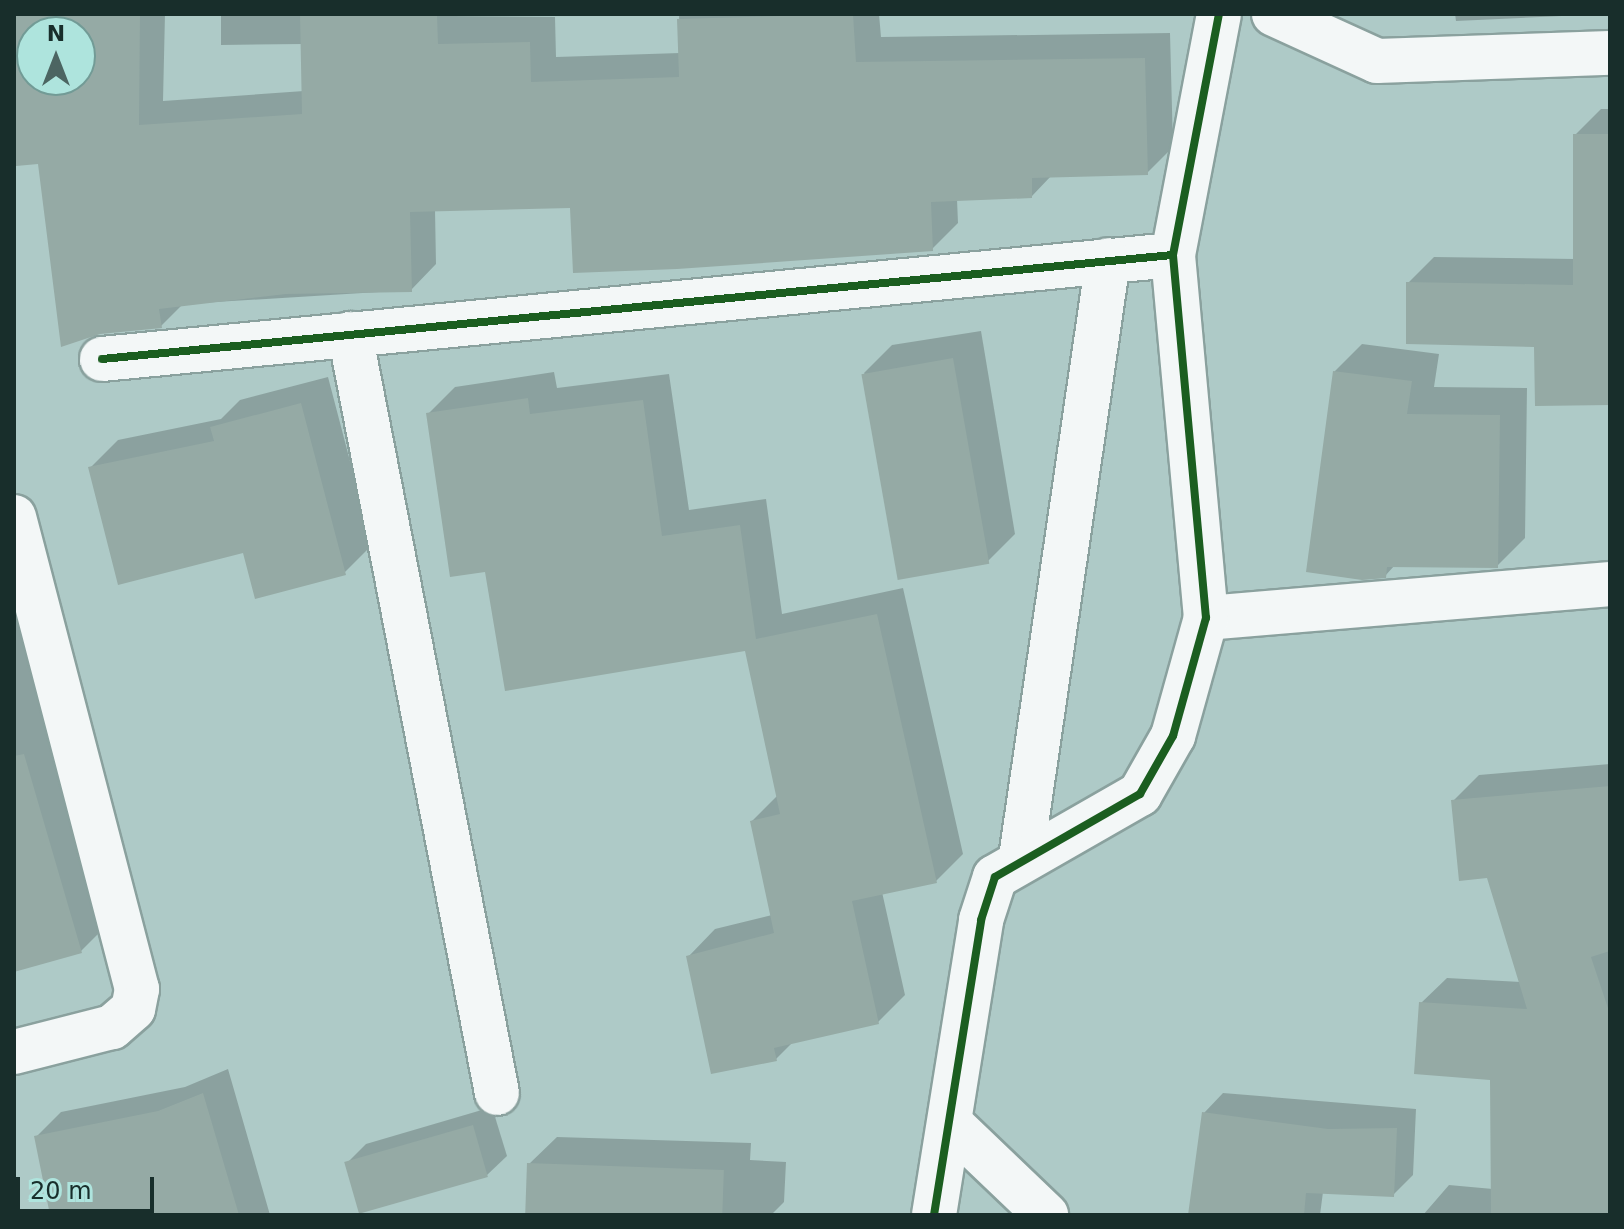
<!DOCTYPE html>
<style>
body{margin:0}
#map{position:relative;width:1624px;height:1229px;overflow:hidden;background:#aecac7;font-family:"DejaVu Sans",sans-serif}
div>[style]{position:absolute}
.shadow>*{inset:0;background:#0003}
.building>*{inset:0;background:#95aaa5;transform-origin:0 0}
.roads{filter:drop-shadow(2px 0 #8aa19e) drop-shadow(-2px 0 #8aa19e) drop-shadow(0 2px #8aa19e) drop-shadow(0 -2px #8aa19e)}
.minor>*{height:44px;margin:-22px;padding:0 22px;transform-origin:22px;border-radius:22px;background:#f3f7f7}
.cycleway>*{height:8px;margin:-4px;padding:0 4px;transform-origin:4px;border-radius:4px;background:#1b5e20}
span{translate:-50% -50%;white-space:nowrap;text-align:center;line-height:1.15;-webkit-text-stroke:6px #aee4dd;paint-order:stroke}
.frame{position:absolute;inset:0;border:16px solid #182e2b;pointer-events:none}
.north{position:absolute;left:16px;top:16px;width:80px;height:80px;box-sizing:border-box;background:#aee4dd;border:2px solid #729b96;border-radius:50%;rotate:0deg;font-size:22px;font-weight:700;line-height:32px;text-align:center;color:#182e2b}
.north::after{content:'';display:block;margin:auto;width:28px;height:36px;background:#4c6562;clip-path:polygon(50% 0,100% 100%,50% 72%,0 100%)}
.scale{position:absolute;left:16px;top:1177px;width:138px;height:36px;box-sizing:border-box;border:4px solid #182e2b;border-top:0;padding-left:10px;font-size:24px;line-height:28px;white-space:nowrap;color:#182e2b;-webkit-text-stroke:6px #aee4dd;paint-order:stroke}
</style>
<div id="map">
<div class="shadow">
<i style="clip-path:polygon(evenodd,14px 14px,165px 14px,163px 101px,304px 91px,303px 44px,221px 45px,221px 14px,555px 17px,556px 57px,680px 53px,679px 14px,879px 14px,881px 37px,1170px 33px,1173px 147px,1147px 173px,1052px 175px,1032px 196px,957px 199px,958px 223px,932px 249px,572px 206px,435px 209px,436px 264px,411px 290px,183px 304px,161px 326px,40px 162px,18px 164px,14px 14px,32px 32px,80px 32px,80px 80px,32px 80px,32px 32px)"></i>
<i style="clip-path:polygon(1455px 14px,1605px 14px,1456px 21px)"></i>
<i style="clip-path:polygon(1601px 109px,1610px 109px,1610px 403px,1536px 345px,1408px 283px,1434px 257px,1575px 259px,1575px 135px)"></i>
<i style="clip-path:polygon(981px 331px,1015px 534px,987px 562px,864px 373px,892px 345px)"></i>
<i style="clip-path:polygon(1362px 344px,1439px 354px,1434px 387px,1527px 388px,1525px 538px,1497px 566px,1395px 565px,1385px 576px,1334px 372px)"></i>
<i style="clip-path:polygon(554px 372px,557px 388px,669px 374px,689px 510px,766px 499px,782px 614px,903px 588px,963px 854px,936px 881px,882px 892px,905px 995px,878px 1022px,793px 1042px,776px 1059px,688px 957px,715px 929px,772px 915px,752px 821px,778px 795px,746px 648px,487px 569px,428px 414px,455px 387px)"></i>
<i style="clip-path:polygon(328px 377px,372px 545px,344px 573px,245px 551px,90px 468px,118px 440px,221px 419px,240px 400px)"></i>
<i style="clip-path:polygon(14px 584px,113px 919px,81px 951px,14px 970px)"></i>
<i style="clip-path:polygon(1610px 764px,1610px 1215px,1423px 1215px,1449px 1185px,1493px 1189px,1492px 1078px,1421px 1003px,1447px 978px,1521px 982px,1488px 876px,1453px 801px,1479px 775px)"></i>
<i style="clip-path:polygon(228px 1069px,270px 1215px,52px 1215px,36px 1137px,61px 1112px,185px 1087px)"></i>
<i style="clip-path:polygon(1223px 1093px,1416px 1109px,1413px 1175px,1393px 1195px,1323px 1192px,1320px 1215px,1191px 1215px,1204px 1113px)"></i>
<i style="clip-path:polygon(492px 1107px,507px 1156px,487px 1175px,347px 1163px,366px 1144px)"></i>
<i style="clip-path:polygon(557px 1137px,751px 1143px,750px 1160px,786px 1162px,784px 1202px,771px 1215px,527px 1215px,529px 1164px)"></i>
</div>
<div class="building">
<i style="clip-path:polygon(evenodd,14px 14px,140px 14px,139px 125px,302px 114px,300px 14px,437px 14px,438px 44px,530px 42px,531px 82px,679px 77px,677px 19px,853px 14px,856px 62px,1145px 58px,1148px 175px,1032px 178px,1032px 198px,931px 202px,933px 251px,677px 269px,573px 273px,570px 208px,410px 212px,412px 292px,286px 294px,159px 309px,162px 328px,100px 334px,61px 347px,38px 164px,16px 166px,14px 14px,32px 32px,80px 32px,80px 80px,32px 80px,32px 32px)"></i>
<i style="clip-path:polygon(1573px 134px,1610px 134px,1610px 405px,1535px 406px,1534px 347px,1406px 344px,1406px 282px,1573px 285px)"></i>
<i style="left:953px;top:358px;width:209px;height:93px;rotate:80deg"></i>
<i style="clip-path:polygon(1333px 371px,1412px 381px,1407px 414px,1500px 415px,1498px 568px,1387px 567px,1386px 578px,1362px 580px,1306px 572px)"></i>
<i style="clip-path:polygon(528px 398px,530px 414px,643px 400px,662px 536px,740px 525px,756px 639px,877px 614px,937px 883px,852px 901px,879px 1024px,774px 1048px,777px 1061px,711px 1074px,686px 956px,774px 933px,750px 821px,780px 814px,745px 651px,505px 691px,485px 572px,450px 577px,426px 413px)"></i>
<i style="clip-path:polygon(301px 403px,346px 575px,255px 599px,243px 553px,118px 585px,88px 467px,214px 441px,210px 427px)"></i>
<i style="clip-path:polygon(24px 754px,82px 953px,14px 972px,14px 756px)"></i>
<i style="clip-path:polygon(1610px 786px,1610px 951px,1591px 957px,1610px 1014px,1610px 1215px,1491px 1215px,1490px 1080px,1414px 1074px,1419px 1002px,1527px 1009px,1487px 878px,1459px 881px,1451px 800px)"></i>
<i style="clip-path:polygon(203px 1093px,239px 1215px,50px 1215px,34px 1136px,158px 1111px)"></i>
<i style="clip-path:polygon(1202px 1112px,1328px 1129px,1397px 1128px,1394px 1197px,1306px 1193px,1304px 1215px,1188px 1215px)"></i>
<i style="left:473px;top:1125px;width:54px;height:134px;rotate:74deg"></i>
<i style="left:527px;top:1163px;width:197px;height:52px;rotate:2deg"></i>
</div>
<div class="roads">
<div class="minor">
<i style="left:1274px;top:14px;width:113px;rotate:24.5deg"></i>
<i style="left:1377px;top:61px;width:233px;rotate:-2deg"></i>
<i style="left:350px;top:334px;width:773px;rotate:79.04deg"></i>
<i style="left:102px;top:359px;width:1076px;rotate:-5.55deg"></i>
<i style="left:14px;top:517px;width:488px;rotate:75.4deg"></i>
<i style="left:137px;top:989px;width:20px;rotate:101deg"></i>
<i style="left:133px;top:1009px;width:28px;rotate:139deg"></i>
<i style="left:112px;top:1027px;width:101px;rotate:165.7deg"></i>
<i style="left:1206px;top:618px;width:405px;rotate:-4.8deg"></i>
<i style="left:1021px;top:858px;width:604px;rotate:-81.72deg"></i>
<i style="left:953px;top:1126px;width:129px;rotate:43.7deg"></i>
<i style="left:934px;top:1215px;width:299px;rotate:-80.9deg"></i>
<i style="left:981px;top:920px;width:45px;rotate:-72deg"></i>
<i style="left:995px;top:877px;width:167px;rotate:-29.8deg"></i>
<i style="left:1140px;top:794px;width:67px;rotate:-60.4deg"></i>
<i style="left:1173px;top:736px;width:123px;rotate:-74.4deg"></i>
<i style="left:1206px;top:618px;width:364px;rotate:-95.2deg"></i>
<i style="left:1173px;top:255px;width:245px;rotate:-79.2deg"></i>
</div>
</div>
<div class="cycleway">
<i style="left:102px;top:359px;width:1076px;rotate:-5.55deg"></i>
<i style="left:934px;top:1215px;width:299px;rotate:-80.9deg"></i>
<i style="left:981px;top:920px;width:45px;rotate:-72deg"></i>
<i style="left:995px;top:877px;width:167px;rotate:-29.8deg"></i>
<i style="left:1140px;top:794px;width:67px;rotate:-60.4deg"></i>
<i style="left:1173px;top:736px;width:123px;rotate:-74.4deg"></i>
<i style="left:1206px;top:618px;width:364px;rotate:-95.2deg"></i>
<i style="left:1173px;top:255px;width:245px;rotate:-79.2deg"></i>
</div>
<div class="frame"></div>
<div class="north">N</div>
<div class="scale">20 m</div>
</div>
